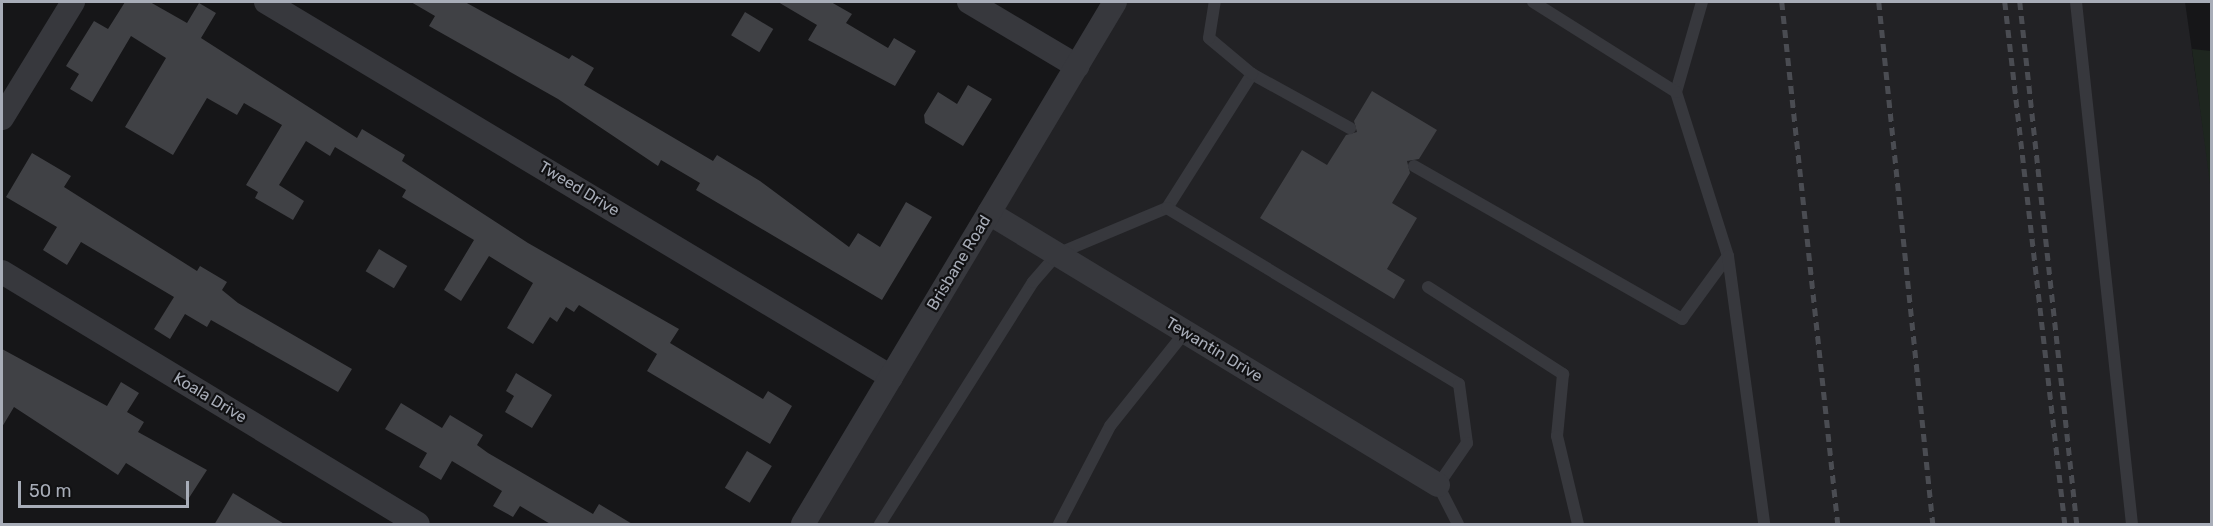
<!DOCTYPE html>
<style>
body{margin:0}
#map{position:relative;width:2213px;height:526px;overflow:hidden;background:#161618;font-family:Rubik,sans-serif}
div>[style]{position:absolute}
.built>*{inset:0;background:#222225}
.green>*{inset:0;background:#1e261f}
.building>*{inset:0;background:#404145;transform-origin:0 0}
.lane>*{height:12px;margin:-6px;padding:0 6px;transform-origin:6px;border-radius:6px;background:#37383d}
.street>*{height:24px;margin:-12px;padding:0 12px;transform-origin:12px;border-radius:12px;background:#37383d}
.rail>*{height:4.5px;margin-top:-2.25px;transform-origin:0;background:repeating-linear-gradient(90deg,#4a4c52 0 8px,transparent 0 14px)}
span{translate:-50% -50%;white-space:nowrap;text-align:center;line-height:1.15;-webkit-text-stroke:4.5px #111113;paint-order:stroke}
.street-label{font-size:16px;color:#a8adb8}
.frame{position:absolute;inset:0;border:3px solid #a8adb8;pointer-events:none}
.scale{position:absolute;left:18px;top:481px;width:171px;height:27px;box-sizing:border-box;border:3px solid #a8adb8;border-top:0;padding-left:8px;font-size:18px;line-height:21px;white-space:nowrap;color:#a8adb8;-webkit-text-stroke:4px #111113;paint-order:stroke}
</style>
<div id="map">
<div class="built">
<i style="clip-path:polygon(1126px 2px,2185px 2px,2212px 191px,2211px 524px,803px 524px)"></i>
</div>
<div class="green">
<i style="clip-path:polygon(2192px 49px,2211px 51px,2211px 191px)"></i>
</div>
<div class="building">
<i style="clip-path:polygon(125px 2px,150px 2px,187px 23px,199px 3px,216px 13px,201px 38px,357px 138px,362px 129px,405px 155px,402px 161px,528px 243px,679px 329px,670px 343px,763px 399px,768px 391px,792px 406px,770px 444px,647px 371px,657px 354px,579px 305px,574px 312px,566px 307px,557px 322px,550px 317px,533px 344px,507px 328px,533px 283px,489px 256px,461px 301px,444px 290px,474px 240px,402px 197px,406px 190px,335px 147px,330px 156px,306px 141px,279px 185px,304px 201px,293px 220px,255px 198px,258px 192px,246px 185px,282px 125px,244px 103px,237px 115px,207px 98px,173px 155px,125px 127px,166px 58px,131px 36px,92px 102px,70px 89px,79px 74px,66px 66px,94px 21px,108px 29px)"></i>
<i style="clip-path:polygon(411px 2px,465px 2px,569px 59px,572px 55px,594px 68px,584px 85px,713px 161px,717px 155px,760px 181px,849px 247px,858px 233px,880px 247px,906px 202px,932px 217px,882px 300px,696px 190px,700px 183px,661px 160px,658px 166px,558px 99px,429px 26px,435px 16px)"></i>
<i style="clip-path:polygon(778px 2px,831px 2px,852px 14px,846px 23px,888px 48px,894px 38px,916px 51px,895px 86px,808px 40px,817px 25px)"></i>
<i style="left:745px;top:12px;width:33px;height:27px;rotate:31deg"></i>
<i style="clip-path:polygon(968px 85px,992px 99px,963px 146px,925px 123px,924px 115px,938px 92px,957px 104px)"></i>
<i style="clip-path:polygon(1372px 91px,1437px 130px,1419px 159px,1407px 161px,1410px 173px,1392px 203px,1417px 218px,1387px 269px,1405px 280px,1394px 299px,1260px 218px,1302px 150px,1327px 165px,1346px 135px,1357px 132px,1354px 121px)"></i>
<i style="clip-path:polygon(32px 153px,71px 176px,64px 187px,197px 271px,200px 266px,227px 282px,222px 290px,238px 303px,352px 369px,338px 392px,211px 320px,207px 327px,185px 314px,170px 339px,154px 329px,174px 297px,81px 242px,67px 265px,43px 250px,57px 227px,6px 197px)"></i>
<i style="left:379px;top:249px;width:33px;height:26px;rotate:31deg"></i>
<i style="clip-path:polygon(2px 349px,107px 406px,121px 382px,139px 393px,127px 412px,144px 422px,138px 432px,207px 470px,187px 501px,126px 463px,118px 475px,14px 407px,2px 427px)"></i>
<i style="clip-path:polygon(516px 373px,552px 395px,532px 428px,505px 412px,514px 396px,506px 391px)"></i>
<i style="clip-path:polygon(401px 403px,442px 428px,450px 415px,483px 435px,477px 445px,488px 453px,593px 514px,599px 504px,634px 525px,552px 525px,520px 506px,513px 517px,493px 506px,502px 491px,452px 461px,441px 480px,419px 467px,427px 453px,385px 429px)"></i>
<i style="left:747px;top:451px;width:29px;height:43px;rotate:31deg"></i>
<i style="clip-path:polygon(233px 493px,286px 525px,214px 525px)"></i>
</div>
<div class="lane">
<i style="left:2076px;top:2px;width:525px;rotate:83.88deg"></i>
<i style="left:1252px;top:74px;width:112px;rotate:28.9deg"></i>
<i style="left:1676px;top:92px;width:94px;rotate:-73.9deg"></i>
<i style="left:1414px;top:166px;width:309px;rotate:29.7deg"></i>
<i style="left:1682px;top:319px;width:78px;rotate:-53.9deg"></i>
<i style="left:1728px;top:256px;width:172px;rotate:-107.6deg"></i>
<i style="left:1676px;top:92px;width:169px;rotate:-147.8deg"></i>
<i style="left:1167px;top:208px;width:159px;rotate:-57.6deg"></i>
<i style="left:1252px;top:74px;width:56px;rotate:-140.1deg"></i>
<i style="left:1209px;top:38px;width:36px;rotate:-81deg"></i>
<i style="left:1728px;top:256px;width:270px;rotate:82.3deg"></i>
<i style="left:1428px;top:287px;width:161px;rotate:32.8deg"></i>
<i style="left:1563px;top:374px;width:62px;rotate:95.5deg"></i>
<i style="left:1557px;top:436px;width:90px;rotate:76.6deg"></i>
<i style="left:880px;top:524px;width:286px;rotate:-57.7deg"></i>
<i style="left:1033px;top:282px;width:37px;rotate:-49deg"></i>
<i style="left:1057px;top:254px;width:119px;rotate:-22.7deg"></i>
<i style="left:1167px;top:208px;width:341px;rotate:31.1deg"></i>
<i style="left:1459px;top:384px;width:60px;rotate:82.3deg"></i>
<i style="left:1467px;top:443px;width:51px;rotate:124.6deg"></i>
<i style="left:1438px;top:485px;width:44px;rotate:62.9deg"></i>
<i style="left:1059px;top:524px;width:110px;rotate:-62.5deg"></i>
<i style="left:1110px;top:426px;width:120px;rotate:-51.4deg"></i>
</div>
<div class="street">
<i style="left:266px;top:2px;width:729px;rotate:30.96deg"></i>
<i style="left:969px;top:2px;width:126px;rotate:30.7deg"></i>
<i style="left:2px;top:118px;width:136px;rotate:-58.5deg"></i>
<i style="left:989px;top:213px;width:525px;rotate:31.21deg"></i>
<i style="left:2px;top:272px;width:486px;rotate:31.2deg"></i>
<i style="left:803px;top:524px;width:608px;rotate:-59.13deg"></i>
</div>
<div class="rail">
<i style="left:1782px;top:2px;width:525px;rotate:83.88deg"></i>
<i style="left:1879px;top:2px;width:525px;rotate:84.09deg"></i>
<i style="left:2005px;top:2px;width:525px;rotate:83.44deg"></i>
<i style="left:2020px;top:2px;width:525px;rotate:83.77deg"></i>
</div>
<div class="street-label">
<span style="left:579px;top:189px;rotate:31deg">Tweed Drive</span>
<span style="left:959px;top:263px;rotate:-59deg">Brisbane Road</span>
<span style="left:1214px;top:350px;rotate:31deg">Tewantin Drive</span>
<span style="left:210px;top:398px;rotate:31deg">Koala Drive</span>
</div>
<div class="frame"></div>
<div class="scale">50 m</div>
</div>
